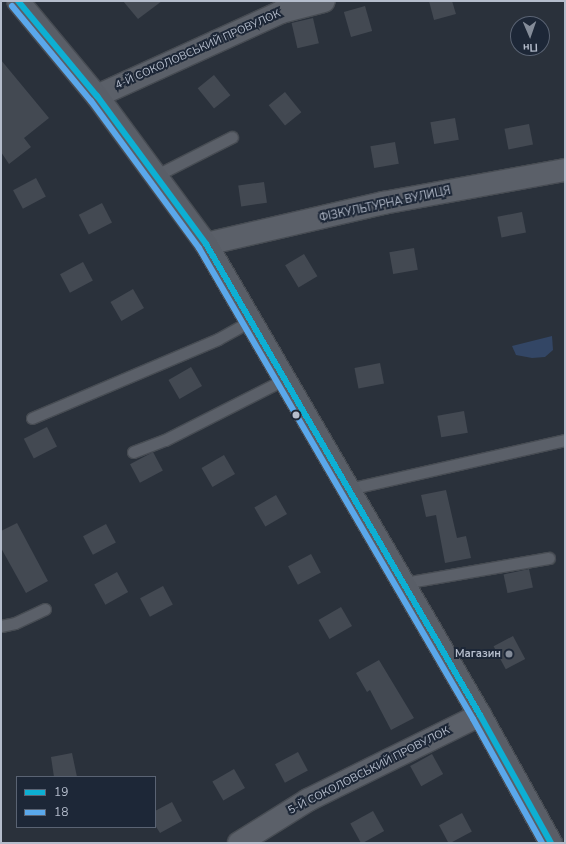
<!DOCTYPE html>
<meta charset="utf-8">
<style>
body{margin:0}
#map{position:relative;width:566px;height:844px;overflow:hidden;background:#2a313b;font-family:"Nunito Sans",sans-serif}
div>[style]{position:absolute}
.water>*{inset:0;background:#334665}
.building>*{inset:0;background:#434952;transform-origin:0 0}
.roads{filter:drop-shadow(1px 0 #474c53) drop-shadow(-1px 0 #474c53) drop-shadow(0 1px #474c53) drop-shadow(0 -1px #474c53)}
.lane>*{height:11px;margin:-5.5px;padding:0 5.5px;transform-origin:5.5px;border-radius:5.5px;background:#5b6069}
.street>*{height:22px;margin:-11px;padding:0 11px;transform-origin:11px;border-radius:11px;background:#5b6069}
.secondary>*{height:22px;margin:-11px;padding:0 11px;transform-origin:11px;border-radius:11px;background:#595e67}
.bus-1>*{height:6px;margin:-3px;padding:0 3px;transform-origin:3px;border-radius:3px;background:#0dafd3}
.bus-2>*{height:6px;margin:-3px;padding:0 3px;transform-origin:3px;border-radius:3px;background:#5aa8eb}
.dots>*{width:11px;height:11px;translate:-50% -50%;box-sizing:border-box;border:2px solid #1d2737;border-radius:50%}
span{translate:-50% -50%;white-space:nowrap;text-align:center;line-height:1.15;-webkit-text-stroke:4px #1d2737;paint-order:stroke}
.street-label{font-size:11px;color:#b5bdcc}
.poi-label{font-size:11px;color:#b5bdcc;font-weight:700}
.right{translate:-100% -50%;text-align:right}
.frame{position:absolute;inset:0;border:2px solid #b5bdcc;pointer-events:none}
.legend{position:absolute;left:16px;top:776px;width:140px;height:52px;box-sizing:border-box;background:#1d2737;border:1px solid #5a6373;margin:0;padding:5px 7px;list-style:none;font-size:12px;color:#b5bdcc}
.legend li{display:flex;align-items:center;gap:8px;height:20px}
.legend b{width:20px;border:1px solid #5a6373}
.north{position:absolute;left:510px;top:16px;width:40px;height:40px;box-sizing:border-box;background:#1d2737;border:1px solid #5a6373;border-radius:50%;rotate:178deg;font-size:11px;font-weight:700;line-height:16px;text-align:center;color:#b5bdcc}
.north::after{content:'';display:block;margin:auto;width:14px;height:18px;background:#848c99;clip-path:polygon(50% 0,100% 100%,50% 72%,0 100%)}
</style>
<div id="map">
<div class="water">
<i style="clip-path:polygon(552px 336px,553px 350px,545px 357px,532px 358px,516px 355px,512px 346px)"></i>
</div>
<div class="building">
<i style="clip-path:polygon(123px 1px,162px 1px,138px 19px)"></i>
<i style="clip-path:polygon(429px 1px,452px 1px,456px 14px,434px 20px)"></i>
<i style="left:365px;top:6px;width:26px;height:22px;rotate:74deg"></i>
<i style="left:313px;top:18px;width:26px;height:22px;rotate:77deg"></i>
<i style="clip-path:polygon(1px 60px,49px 118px,24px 138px,31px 147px,9px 164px,1px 152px)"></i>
<i style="left:214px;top:75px;width:26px;height:21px;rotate:51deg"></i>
<i style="left:285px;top:92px;width:26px;height:21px;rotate:51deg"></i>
<i style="left:455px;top:118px;width:22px;height:25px;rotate:80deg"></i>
<i style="left:529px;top:124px;width:21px;height:25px;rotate:79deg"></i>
<i style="left:395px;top:142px;width:22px;height:25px;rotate:80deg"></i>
<i style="left:36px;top:178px;width:21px;height:26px;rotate:62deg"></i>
<i style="left:264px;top:182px;width:21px;height:26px;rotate:82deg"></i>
<i style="left:102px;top:203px;width:22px;height:26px;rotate:63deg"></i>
<i style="left:522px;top:212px;width:21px;height:25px;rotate:79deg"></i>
<i style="left:414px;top:248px;width:22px;height:25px;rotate:80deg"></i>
<i style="left:304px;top:254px;width:26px;height:22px;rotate:59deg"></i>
<i style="left:83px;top:262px;width:21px;height:26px;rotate:62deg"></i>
<i style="left:133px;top:289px;width:22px;height:26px;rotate:60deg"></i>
<i style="left:380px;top:363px;width:21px;height:26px;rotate:79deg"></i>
<i style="left:191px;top:367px;width:22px;height:26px;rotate:60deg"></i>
<i style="left:464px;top:411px;width:22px;height:27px;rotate:80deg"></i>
<i style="left:47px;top:427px;width:22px;height:26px;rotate:63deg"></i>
<i style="left:153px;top:452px;width:21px;height:26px;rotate:62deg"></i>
<i style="left:224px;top:455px;width:22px;height:26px;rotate:60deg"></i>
<i style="clip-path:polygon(446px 490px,457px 538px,466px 536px,471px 558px,445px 563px,436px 515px,426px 517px,421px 495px)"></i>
<i style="left:276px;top:495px;width:22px;height:25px;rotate:60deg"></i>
<i style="clip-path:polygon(17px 523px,48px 581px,26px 593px,1px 548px,1px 531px)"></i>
<i style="left:106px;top:524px;width:21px;height:26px;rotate:62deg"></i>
<i style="left:311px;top:554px;width:21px;height:26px;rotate:62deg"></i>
<i style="left:529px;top:569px;width:19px;height:26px;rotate:78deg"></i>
<i style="left:117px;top:572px;width:23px;height:26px;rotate:61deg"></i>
<i style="left:163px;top:586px;width:21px;height:26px;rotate:62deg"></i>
<i style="left:341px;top:607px;width:22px;height:26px;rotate:60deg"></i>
<i style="left:513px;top:636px;width:26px;height:22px;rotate:62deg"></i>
<i style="clip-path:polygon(379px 660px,414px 718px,391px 730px,370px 690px,367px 692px,356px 673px)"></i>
<i style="left:298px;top:752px;width:21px;height:26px;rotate:62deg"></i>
<i style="clip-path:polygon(72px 753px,77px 777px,54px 777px,51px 757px)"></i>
<i style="left:432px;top:754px;width:23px;height:25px;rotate:61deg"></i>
<i style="left:234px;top:769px;width:22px;height:25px;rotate:60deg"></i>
<i style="clip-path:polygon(172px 802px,182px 821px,160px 833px,155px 825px,155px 811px)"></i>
<i style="left:373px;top:811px;width:23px;height:26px;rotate:61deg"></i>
<i style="left:462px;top:813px;width:21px;height:26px;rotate:62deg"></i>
</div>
<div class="roads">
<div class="lane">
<i style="left:157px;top:175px;width:84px;rotate:-26.9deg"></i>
<i style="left:32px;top:418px;width:202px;rotate:-23deg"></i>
<i style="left:218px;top:339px;width:38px;rotate:-29deg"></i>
<i style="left:133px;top:452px;width:34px;rotate:-21deg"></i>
<i style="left:165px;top:440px;width:135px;rotate:-26.9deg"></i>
<i style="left:349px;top:489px;width:221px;rotate:-12.8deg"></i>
<i style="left:404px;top:583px;width:147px;rotate:-9.8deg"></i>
<i style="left:1px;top:626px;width:14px;rotate:-12deg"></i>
<i style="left:15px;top:623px;width:33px;rotate:-25deg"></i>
</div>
<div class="street">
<i style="left:97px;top:96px;width:202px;rotate:-24.5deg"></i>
<i style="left:281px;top:12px;width:44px;rotate:-14.3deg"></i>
<i style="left:206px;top:244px;width:182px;rotate:-13deg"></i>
<i style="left:383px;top:203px;width:185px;rotate:-10.3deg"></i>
<i style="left:239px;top:843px;width:81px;rotate:-31.9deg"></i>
<i style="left:308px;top:800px;width:192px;rotate:-26.3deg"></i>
</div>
<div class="secondary">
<i style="left:18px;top:1px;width:124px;rotate:50.3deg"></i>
<i style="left:97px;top:96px;width:184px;rotate:53.6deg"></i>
<i style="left:206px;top:244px;width:545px;rotate:59.81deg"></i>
<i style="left:480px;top:715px;width:146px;rotate:61deg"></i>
</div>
</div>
<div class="bus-1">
<i style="left:18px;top:1px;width:124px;rotate:50.3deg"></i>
<i style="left:97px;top:96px;width:184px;rotate:53.6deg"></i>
<i style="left:206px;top:244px;width:545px;rotate:59.81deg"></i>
<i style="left:480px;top:715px;width:146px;rotate:61deg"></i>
</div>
<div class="bus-2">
<i style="left:12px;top:6px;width:124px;rotate:50.3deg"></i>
<i style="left:91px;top:101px;width:182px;rotate:53.7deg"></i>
<i style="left:199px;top:248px;width:545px;rotate:59.81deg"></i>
<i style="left:473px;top:719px;width:142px;rotate:60.9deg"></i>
</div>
<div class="dots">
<i style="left:296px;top:415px;background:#b5bdcc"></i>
<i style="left:509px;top:654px;background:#848c99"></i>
</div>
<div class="street-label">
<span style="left:198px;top:50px;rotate:-24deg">4-Й СОКОЛОВСЬКИЙ ПРОВУЛОК</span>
<span style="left:385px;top:205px;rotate:-12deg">ФІЗКУЛЬТУРНА ВУЛИЦЯ</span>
<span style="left:369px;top:771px;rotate:-27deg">5-Й СОКОЛОВСЬКИЙ ПРОВУЛОК</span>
</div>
<div class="poi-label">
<span class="right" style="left:501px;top:654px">Магазин</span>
</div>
<div class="frame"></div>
<ul class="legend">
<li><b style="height:5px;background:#0dafd3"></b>19</li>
<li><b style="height:5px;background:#5aa8eb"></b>18</li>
</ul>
<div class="north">Пн</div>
</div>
